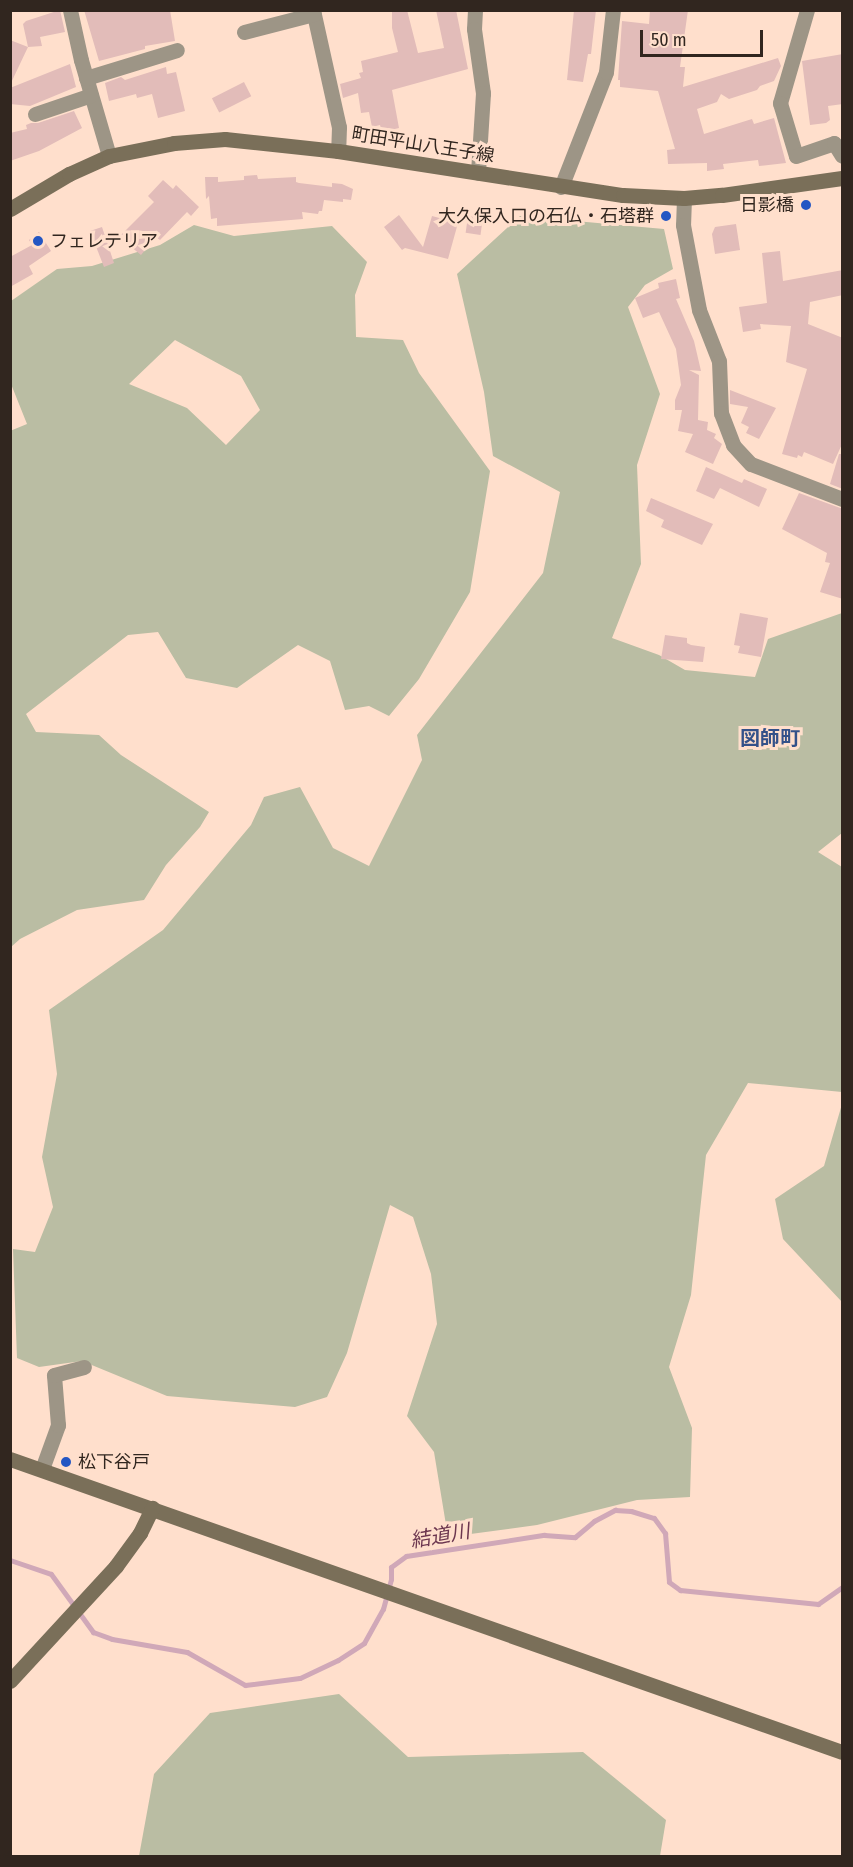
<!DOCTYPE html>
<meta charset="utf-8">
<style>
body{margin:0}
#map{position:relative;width:853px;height:1867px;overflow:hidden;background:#ffdfcc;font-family:"Fira Sans Condensed","Noto Sans JP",sans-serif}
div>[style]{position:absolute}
.green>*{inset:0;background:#babda3}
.stream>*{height:5px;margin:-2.5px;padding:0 2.5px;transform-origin:2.5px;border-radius:2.5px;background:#d0a8b8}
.building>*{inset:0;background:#e2bcb9;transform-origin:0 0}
.street>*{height:15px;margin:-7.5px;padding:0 7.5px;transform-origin:7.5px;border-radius:7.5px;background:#9d9586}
.secondary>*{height:15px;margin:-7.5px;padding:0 7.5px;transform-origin:7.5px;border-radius:7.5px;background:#7a6f59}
.dots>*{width:16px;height:16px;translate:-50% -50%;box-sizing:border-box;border:3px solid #ffdfcc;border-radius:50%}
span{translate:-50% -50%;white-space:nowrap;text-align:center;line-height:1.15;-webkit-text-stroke:6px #ffdfcc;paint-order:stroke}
.street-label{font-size:18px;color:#31261f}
.poi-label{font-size:18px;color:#31261f}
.right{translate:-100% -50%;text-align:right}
.left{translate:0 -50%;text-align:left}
.neighbourhood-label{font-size:20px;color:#345189;font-weight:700}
.water-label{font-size:20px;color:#6c364f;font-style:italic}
.frame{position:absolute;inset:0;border:12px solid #31261f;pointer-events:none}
.scale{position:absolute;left:640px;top:30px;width:123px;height:27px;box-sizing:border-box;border:3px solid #31261f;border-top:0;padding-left:8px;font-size:18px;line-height:21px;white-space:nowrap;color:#31261f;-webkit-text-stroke:4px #ffdfcc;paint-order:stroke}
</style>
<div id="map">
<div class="green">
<i style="clip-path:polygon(520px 216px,664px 229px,673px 269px,645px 285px,628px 307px,660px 394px,637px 465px,641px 564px,612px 638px,659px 655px,685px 670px,755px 677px,768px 639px,842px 613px,842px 833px,818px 852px,842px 867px,842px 1092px,748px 1083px,706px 1155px,691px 1295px,669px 1367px,692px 1428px,690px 1497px,637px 1500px,537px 1525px,448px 1537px,434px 1452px,407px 1416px,437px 1324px,431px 1274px,413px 1217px,390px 1205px,347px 1353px,327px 1397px,295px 1407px,167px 1396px,82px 1361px,39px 1367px,17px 1358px,13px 1249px,35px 1252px,53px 1207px,42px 1157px,57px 1074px,49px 1010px,163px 930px,251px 825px,264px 797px,300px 787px,333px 848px,369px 866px,422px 760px,417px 735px,543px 573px,560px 492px,493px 456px,484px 392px,457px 274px)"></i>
<i style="clip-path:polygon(evenodd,194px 225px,234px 236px,332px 226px,367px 262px,355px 295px,356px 337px,403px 340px,419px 373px,490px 471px,470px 592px,419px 679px,389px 716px,369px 706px,345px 710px,330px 661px,298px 645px,237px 688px,186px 678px,158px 632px,128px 635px,26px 714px,36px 732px,99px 735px,121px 755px,209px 812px,200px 827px,166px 865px,144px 900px,77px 910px,20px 939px,11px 947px,10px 431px,27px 424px,11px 384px,11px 301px,57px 269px,92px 266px,160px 245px,194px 225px,175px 340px,241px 376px,260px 410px,226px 445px,187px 408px,129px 384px,175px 340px)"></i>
<i style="clip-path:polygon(842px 1104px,842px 1302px,783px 1239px,775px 1199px,824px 1166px)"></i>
<i style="clip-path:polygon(339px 1694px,408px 1757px,583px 1752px,666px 1820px,660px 1856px,139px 1856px,154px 1774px,210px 1713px)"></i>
</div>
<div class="stream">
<i style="left:10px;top:1560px;width:43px;rotate:18.9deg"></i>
<i style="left:51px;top:1574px;width:72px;rotate:54.1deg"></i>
<i style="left:93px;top:1632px;width:20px;rotate:20deg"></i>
<i style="left:112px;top:1639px;width:76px;rotate:9.8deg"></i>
<i style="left:187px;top:1652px;width:67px;rotate:29.6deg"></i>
<i style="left:245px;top:1685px;width:55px;rotate:-7.3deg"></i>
<i style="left:300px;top:1678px;width:42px;rotate:-25.3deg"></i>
<i style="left:338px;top:1660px;width:31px;rotate:-33deg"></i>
<i style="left:364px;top:1643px;width:39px;rotate:-61deg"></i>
<i style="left:383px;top:1609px;width:31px;rotate:-75deg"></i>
<i style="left:391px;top:1579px;width:12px;rotate:-90deg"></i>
<i style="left:391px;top:1567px;width:19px;rotate:-36deg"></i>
<i style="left:406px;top:1556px;width:140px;rotate:-8.7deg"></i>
<i style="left:544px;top:1535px;width:31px;rotate:4deg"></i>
<i style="left:575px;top:1537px;width:25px;rotate:-40deg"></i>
<i style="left:594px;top:1521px;width:24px;rotate:-28deg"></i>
<i style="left:615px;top:1510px;width:16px;rotate:4deg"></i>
<i style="left:631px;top:1511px;width:24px;rotate:17deg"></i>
<i style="left:654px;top:1518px;width:19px;rotate:54deg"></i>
<i style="left:665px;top:1533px;width:49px;rotate:85.3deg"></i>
<i style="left:669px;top:1582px;width:14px;rotate:36deg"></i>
<i style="left:680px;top:1590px;width:139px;rotate:5.8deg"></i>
<i style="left:818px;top:1604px;width:29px;rotate:-35deg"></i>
</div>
<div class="building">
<i style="clip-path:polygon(60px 10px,65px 32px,40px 37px,42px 46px,28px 47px,10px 85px,10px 40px,28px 47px,23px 24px,26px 21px)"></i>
<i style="clip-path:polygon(84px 10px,170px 10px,175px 41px,145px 46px,145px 49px,99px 61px)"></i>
<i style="clip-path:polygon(392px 10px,407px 10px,418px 53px,444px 48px,436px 10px,456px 10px,468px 69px,392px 90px,399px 128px,382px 132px,380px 125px,372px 127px,369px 112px,361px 113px,358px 93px,343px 98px,340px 84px,361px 78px,359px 73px,363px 72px,361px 61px,398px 52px,392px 28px)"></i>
<i style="clip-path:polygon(574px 10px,596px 10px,591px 54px,588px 54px,583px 82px,567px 80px)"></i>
<i style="clip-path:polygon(650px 10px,688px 10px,680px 67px,685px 67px,683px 87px,778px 58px,781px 66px,774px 81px,760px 86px,757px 90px,729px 99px,721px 94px,717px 102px,697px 109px,704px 134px,752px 119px,754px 124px,774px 118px,786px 163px,759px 166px,758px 160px,723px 164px,724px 169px,707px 171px,707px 163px,668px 164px,667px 150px,675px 149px,658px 91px,620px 87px,620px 80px,618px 80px,622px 21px,649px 24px)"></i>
<i style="clip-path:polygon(843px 54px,843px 104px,828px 106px,830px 120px,826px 123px,810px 125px,802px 61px)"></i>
<i style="clip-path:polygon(70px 64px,76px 87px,30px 106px,10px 104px,10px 88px)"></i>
<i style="clip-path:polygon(166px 67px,167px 74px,176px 72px,185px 111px,158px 118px,152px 94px,137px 98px,136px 94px,109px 101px,105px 83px,121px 77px,125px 80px)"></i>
<i style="left:244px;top:82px;width:16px;height:36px;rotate:63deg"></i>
<i style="clip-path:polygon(74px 111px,82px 128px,39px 151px,10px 161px,10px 133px,27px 129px,26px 125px,31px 123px,38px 123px)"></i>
<i style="clip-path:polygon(257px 175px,258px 179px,296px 177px,296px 182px,299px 183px,332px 187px,332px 183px,342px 184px,353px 189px,351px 200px,343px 199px,343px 202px,324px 200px,322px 211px,319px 211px,318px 214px,302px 212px,303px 219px,217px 226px,217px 218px,211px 219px,209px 196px,206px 199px,205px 177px,218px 177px,218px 182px,244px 180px,244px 176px)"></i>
<i style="clip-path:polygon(163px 180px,173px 189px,176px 185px,199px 207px,191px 216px,187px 212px,160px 240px,156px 237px,141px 255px,119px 237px,154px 202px,148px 196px)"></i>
<i style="clip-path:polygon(399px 215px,423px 247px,432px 216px,458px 223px,448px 259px,405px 248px,402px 250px,384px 227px)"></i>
<i style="left:468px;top:216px;width:15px;height:17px;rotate:8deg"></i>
<i style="clip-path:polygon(736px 224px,740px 250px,715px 254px,712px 234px,715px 227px)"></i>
<i style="clip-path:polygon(102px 227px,114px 263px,104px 267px,90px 231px)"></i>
<i style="clip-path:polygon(39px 232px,51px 251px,29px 266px,33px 274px,10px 287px,10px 257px,32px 245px,29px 240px)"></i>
<i style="clip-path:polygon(780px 251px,783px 281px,843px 270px,843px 295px,810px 302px,808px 324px,843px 338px,843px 442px,833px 464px,804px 452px,802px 457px,798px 455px,797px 458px,782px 454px,807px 369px,786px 362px,791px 326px,760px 324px,761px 329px,743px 332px,739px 307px,767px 303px,762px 253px)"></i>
<i style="clip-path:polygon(676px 279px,680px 298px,676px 299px,694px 341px,701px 371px,689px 370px,699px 375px,698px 420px,708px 422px,707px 430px,716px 434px,714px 438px,722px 444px,713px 464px,685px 452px,693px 434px,678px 431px,682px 410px,675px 410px,675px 400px,681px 385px,676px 349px,659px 312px,643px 318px,635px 298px,659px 288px,658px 283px)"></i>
<i style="clip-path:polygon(730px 390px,776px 408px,759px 439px,746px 433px,749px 427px,741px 423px,748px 407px,730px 404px)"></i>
<i style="clip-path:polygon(839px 454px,843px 454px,843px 489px,830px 484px)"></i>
<i style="clip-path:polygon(706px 467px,742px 483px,744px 479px,767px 489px,759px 507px,720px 488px,714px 499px,696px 491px)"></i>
<i style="clip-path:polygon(799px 493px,843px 509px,843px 599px,820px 592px,830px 563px,825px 562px,827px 553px,782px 529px)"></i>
<i style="clip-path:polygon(651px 498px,713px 524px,702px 545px,661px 527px,664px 520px,646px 511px)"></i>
<i style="clip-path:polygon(740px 613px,768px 618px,761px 657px,738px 653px,740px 646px,734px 645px)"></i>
<i style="clip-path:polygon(665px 635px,687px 638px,687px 643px,691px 645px,705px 647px,703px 662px,661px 659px)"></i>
</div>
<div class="street">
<i style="left:70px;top:10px;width:51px;rotate:77.6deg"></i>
<i style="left:81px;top:60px;width:100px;rotate:73.7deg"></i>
<i style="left:313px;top:10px;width:120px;rotate:77.5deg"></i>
<i style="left:339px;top:127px;width:24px;rotate:92deg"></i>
<i style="left:475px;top:10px;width:19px;rotate:93deg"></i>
<i style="left:474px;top:29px;width:65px;rotate:82deg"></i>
<i style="left:483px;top:93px;width:80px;rotate:93.6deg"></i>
<i style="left:807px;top:10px;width:97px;rotate:106.2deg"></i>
<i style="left:780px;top:103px;width:55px;rotate:73.2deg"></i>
<i style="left:796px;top:156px;width:40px;rotate:-18.9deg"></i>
<i style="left:834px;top:143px;width:15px;rotate:58deg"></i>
<i style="left:244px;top:32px;width:72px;rotate:-14.4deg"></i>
<i style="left:86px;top:78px;width:95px;rotate:-17.1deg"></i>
<i style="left:35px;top:114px;width:59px;rotate:-18.7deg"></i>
<i style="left:561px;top:187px;width:123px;rotate:-68.6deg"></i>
<i style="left:606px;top:72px;width:62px;rotate:-83.6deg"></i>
<i style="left:684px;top:198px;width:27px;rotate:92deg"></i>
<i style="left:683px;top:225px;width:86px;rotate:79.3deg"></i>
<i style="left:699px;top:310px;width:55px;rotate:68.6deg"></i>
<i style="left:719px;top:361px;width:52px;rotate:87.8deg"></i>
<i style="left:721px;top:413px;width:34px;rotate:69deg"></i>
<i style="left:733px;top:445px;width:26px;rotate:47deg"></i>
<i style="left:751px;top:464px;width:97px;rotate:21deg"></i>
<i style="left:42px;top:1469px;width:47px;rotate:-70deg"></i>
<i style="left:58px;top:1425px;width:50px;rotate:-94.6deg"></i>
<i style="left:54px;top:1375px;width:31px;rotate:-15deg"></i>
</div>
<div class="secondary">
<i style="left:10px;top:209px;width:69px;rotate:-30.7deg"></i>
<i style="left:69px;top:174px;width:44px;rotate:-24.2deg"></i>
<i style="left:109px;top:156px;width:66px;rotate:-11.3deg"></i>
<i style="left:174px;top:143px;width:51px;rotate:-4.5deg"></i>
<i style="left:225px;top:139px;width:114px;rotate:6.1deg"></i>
<i style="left:338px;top:151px;width:288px;rotate:8.8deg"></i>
<i style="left:623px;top:195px;width:61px;rotate:2.8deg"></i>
<i style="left:684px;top:198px;width:38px;rotate:-5deg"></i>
<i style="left:722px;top:195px;width:121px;rotate:-8.1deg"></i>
<i style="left:10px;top:1459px;width:882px;rotate:19.4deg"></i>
<i style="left:10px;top:1681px;width:156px;rotate:-47.3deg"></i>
<i style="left:116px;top:1566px;width:41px;rotate:-54deg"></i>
<i style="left:140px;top:1533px;width:28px;rotate:-64deg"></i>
</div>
<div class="dots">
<i style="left:806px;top:205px;background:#2356c3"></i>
<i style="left:666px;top:216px;background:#2356c3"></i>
<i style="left:38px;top:241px;background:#2356c3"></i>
<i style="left:66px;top:1462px;background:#2356c3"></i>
</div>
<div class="street-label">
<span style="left:423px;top:145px;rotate:9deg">町田平山八王子線</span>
</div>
<div class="poi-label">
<span class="right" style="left:794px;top:205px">日影橋</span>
<span class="right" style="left:654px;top:216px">大久保入口の石仏・石塔群</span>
<span class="left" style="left:50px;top:241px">フェレテリア</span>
<span class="left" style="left:78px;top:1462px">松下谷戸</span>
</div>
<div class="neighbourhood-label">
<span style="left:770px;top:738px">図師町</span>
</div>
<div class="water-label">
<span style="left:440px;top:1536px;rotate:-10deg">結道川</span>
</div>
<div class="frame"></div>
<div class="scale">50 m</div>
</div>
